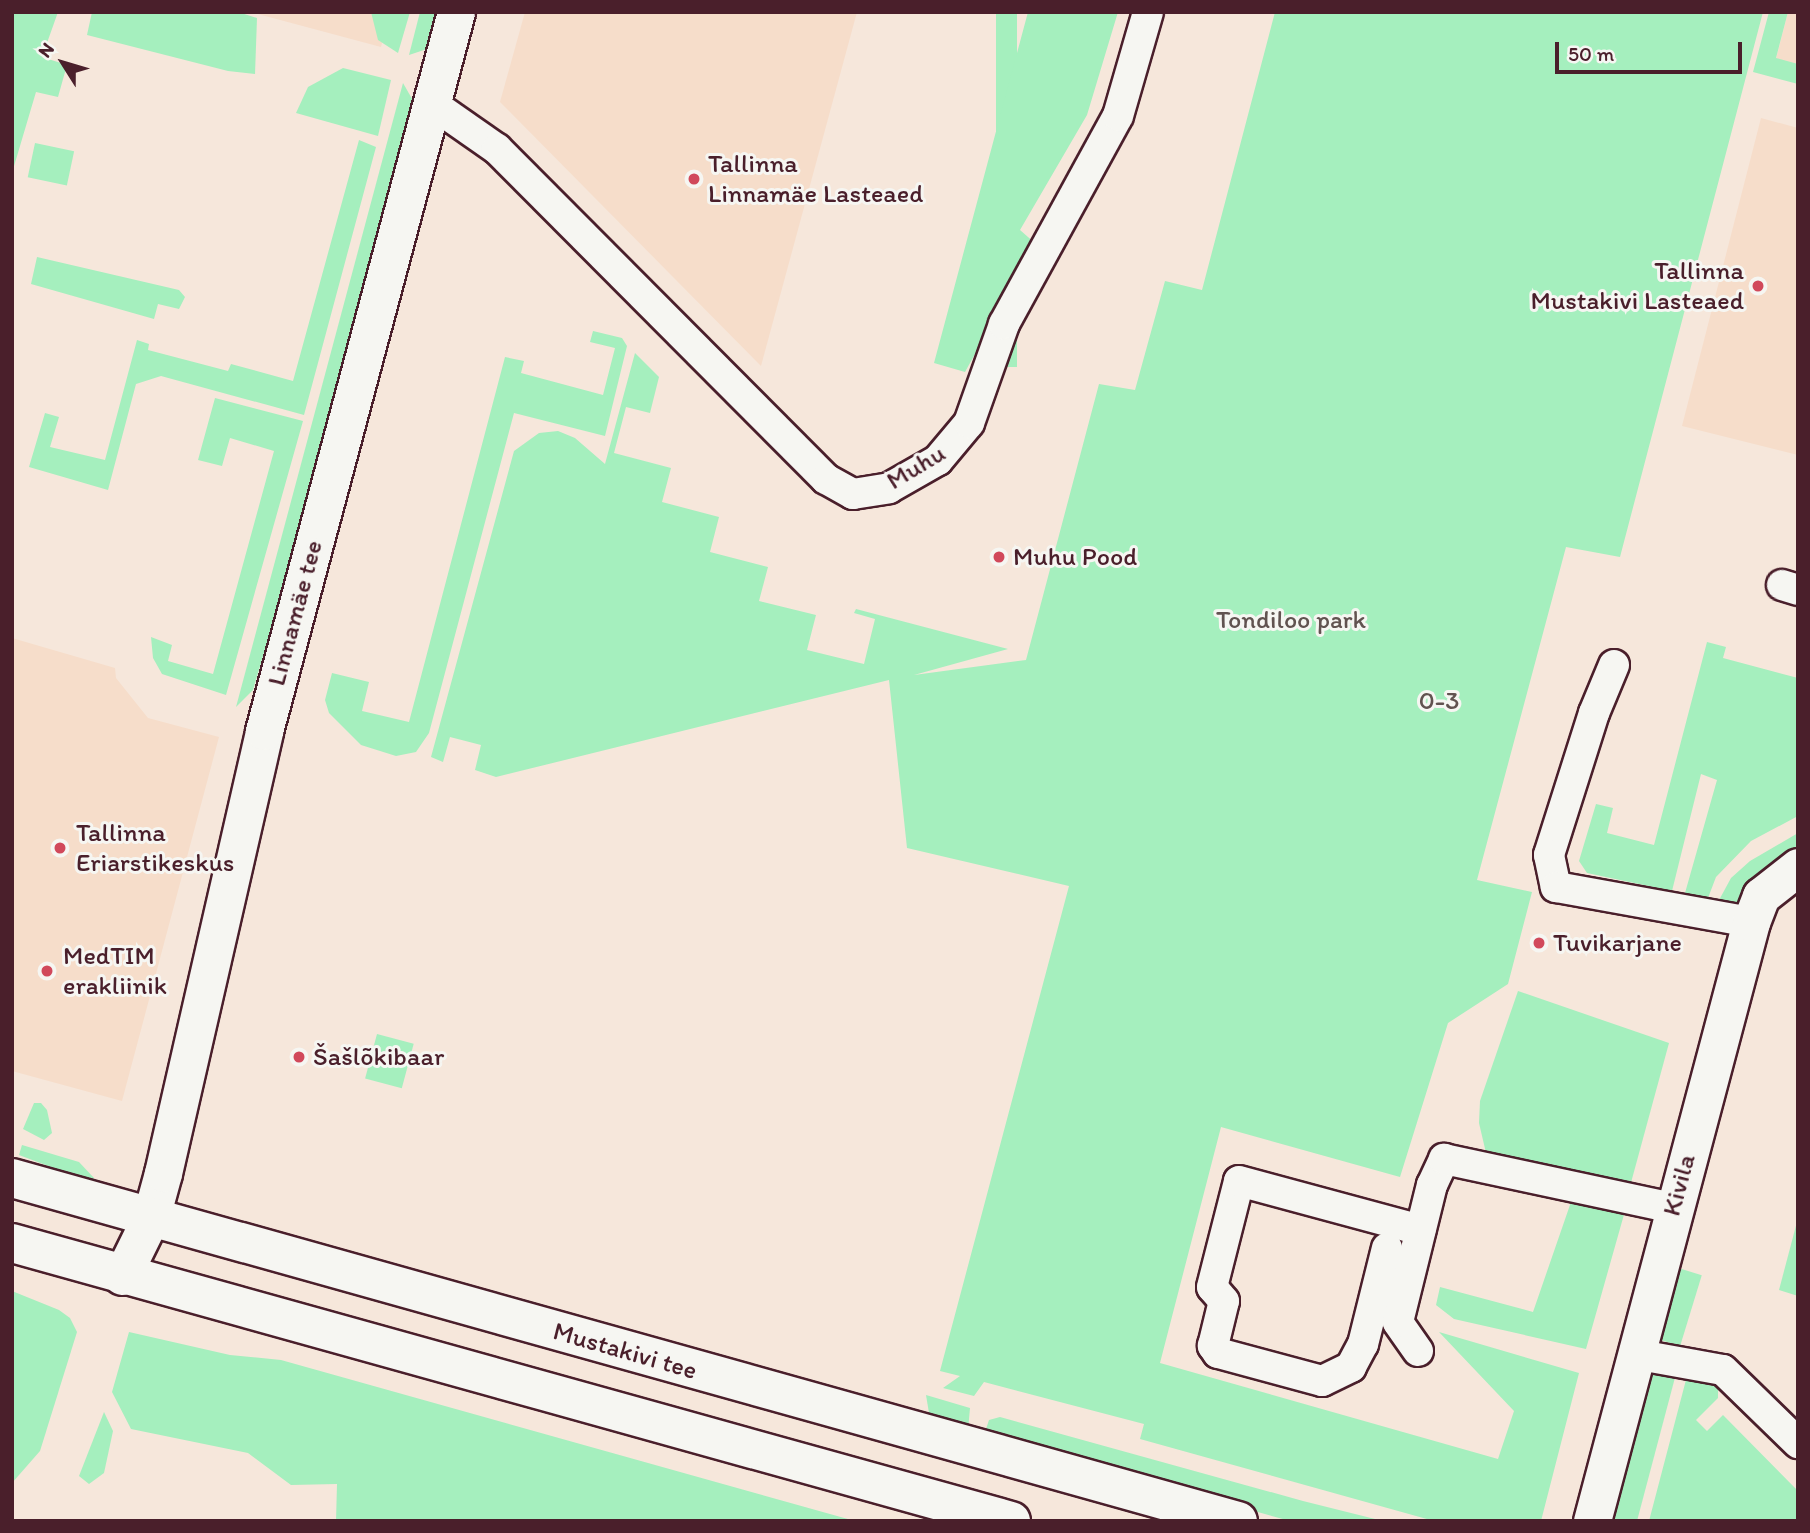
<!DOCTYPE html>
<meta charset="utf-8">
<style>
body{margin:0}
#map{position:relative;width:1810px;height:1533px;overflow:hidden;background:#f6e7db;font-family:Itim,sans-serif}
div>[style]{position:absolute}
.built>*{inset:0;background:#f6ddca}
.green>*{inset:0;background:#a5efbe;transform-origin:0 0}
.roads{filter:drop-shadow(2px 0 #4a1f2b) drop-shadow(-2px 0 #4a1f2b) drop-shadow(0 2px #4a1f2b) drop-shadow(0 -2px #4a1f2b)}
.minor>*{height:30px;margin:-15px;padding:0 15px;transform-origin:15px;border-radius:15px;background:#f6f6f2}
.tertiary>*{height:37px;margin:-18.5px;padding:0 18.5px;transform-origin:18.5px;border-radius:18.5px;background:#f6f6f2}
.secondary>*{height:38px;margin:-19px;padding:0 19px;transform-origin:19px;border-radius:19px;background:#f6f6f2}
.dots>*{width:19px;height:19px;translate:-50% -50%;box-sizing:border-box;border:4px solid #f6f6f2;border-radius:50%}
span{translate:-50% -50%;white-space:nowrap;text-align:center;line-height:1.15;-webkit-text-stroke:6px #f6f6f2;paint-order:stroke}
.poi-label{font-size:26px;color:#4a1f2b}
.left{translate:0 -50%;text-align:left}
.right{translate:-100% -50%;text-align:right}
.street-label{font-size:26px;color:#4a1f2b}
.park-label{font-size:26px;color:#615350}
.frame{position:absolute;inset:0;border:14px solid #4a1f2b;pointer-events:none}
.north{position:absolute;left:28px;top:28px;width:70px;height:70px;-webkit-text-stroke:5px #f6f6f2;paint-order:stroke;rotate:307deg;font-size:19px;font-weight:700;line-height:28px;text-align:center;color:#4a1f2b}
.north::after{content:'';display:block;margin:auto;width:24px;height:32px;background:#4a1f2b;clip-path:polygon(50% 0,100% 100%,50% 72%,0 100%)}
.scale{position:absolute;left:1555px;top:42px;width:187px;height:32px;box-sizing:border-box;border:4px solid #4a1f2b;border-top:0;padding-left:9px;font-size:21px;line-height:24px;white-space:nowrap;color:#4a1f2b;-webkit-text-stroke:5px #f6f6f2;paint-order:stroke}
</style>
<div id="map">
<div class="built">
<i style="clip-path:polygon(250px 12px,390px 12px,381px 47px)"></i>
<i style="clip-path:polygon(525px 12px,857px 12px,761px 366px,500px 102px)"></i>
<i style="clip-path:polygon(1788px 12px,1798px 12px,1798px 64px,1776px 59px)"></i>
<i style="clip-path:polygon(1761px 118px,1798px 128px,1798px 455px,1682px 426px)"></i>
<i style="clip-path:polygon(12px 638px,115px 668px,116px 678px,148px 718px,219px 737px,122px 1101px,12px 1071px)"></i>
</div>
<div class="green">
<i style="clip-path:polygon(12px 12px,58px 12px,42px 57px,67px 65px,58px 97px,36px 92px,12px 173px)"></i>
<i style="clip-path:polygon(92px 12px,238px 12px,257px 18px,255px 74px,228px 71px,87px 35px)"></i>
<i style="clip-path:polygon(371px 12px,410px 12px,398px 53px,378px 40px)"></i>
<i style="clip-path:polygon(420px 12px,439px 12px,427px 49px,409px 55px)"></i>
<i style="left:996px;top:12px;width:21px;height:355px"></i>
<i style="clip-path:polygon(1028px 12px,1118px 12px,1087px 115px,1020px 230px,1036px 244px,965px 372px,934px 363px)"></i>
<i style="clip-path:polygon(1275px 12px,1763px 12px,1620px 557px,1566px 547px,1477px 880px,1532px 892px,1508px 984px,1448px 1023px,1400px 1177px,1221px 1127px,1160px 1363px,1498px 1459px,1514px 1411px,1439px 1332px,1579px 1373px,1541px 1521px,1434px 1521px,1140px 1439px,1144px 1424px,984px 1382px,974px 1396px,943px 1388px,960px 1376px,940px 1371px,1069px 886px,907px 848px,889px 680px,496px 777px,475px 770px,481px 745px,450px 737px,443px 762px,431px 757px,514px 451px,539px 433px,558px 431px,575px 438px,605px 464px,635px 353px,659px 377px,650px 413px,626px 407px,614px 453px,671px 468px,662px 502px,719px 517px,710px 552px,768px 567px,759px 601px,816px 615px,807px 650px,864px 664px,875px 619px,854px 613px,856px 609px,1008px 649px,914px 675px,1026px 660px,1099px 384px,1135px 390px,1165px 281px,1202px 290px)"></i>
<i style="clip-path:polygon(1769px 12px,1788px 12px,1776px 58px,1798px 64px,1798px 84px,1753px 72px)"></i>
<i style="clip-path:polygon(343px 68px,391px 80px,378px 136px,296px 113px,308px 87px)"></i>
<i style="clip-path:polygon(403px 83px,415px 104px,322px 456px,253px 690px,236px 707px)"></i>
<i style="clip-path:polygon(359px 140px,376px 147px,304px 415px,161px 376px,136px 384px,108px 490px,29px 467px,45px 413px,59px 417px,50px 447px,105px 460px,137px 340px,149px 344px,148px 350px,228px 371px,231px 364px,293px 381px)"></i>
<i style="left:35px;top:143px;width:40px;height:35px;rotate:12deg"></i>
<i style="clip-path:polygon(37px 257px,179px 290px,185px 297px,179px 309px,158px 304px,154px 319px,31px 284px)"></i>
<i style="clip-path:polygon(593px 331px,622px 338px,627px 346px,605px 436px,514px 413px,429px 733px,416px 752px,396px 756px,361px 745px,329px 713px,325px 700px,332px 673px,369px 682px,362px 711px,409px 722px,505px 357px,524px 361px,521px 373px,603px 395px,615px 348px,590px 342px)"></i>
<i style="clip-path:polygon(215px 398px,303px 421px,226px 695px,162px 674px,153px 658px,151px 637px,172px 645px,168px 661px,213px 674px,274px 451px,230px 438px,222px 466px,198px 460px)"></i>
<i style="clip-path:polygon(1707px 642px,1726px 647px,1723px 658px,1798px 678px,1798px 816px,1751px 841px,1716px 877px,1708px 898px,1685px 893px,1717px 780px,1701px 774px,1672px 891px,1587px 873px,1579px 861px,1596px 804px,1613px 808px,1607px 833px,1654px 845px)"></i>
<i style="clip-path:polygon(1798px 833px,1798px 851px,1744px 898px,1734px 905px,1718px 902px,1731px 878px,1750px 861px)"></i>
<i style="clip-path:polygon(1518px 991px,1669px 1043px,1629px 1190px,1486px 1153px,1479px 1123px,1480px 1101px)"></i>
<i style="left:377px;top:1034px;width:38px;height:46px;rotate:15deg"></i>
<i style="clip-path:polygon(34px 1103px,41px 1103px,47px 1110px,52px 1133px,44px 1140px,23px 1129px)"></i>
<i style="clip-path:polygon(22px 1145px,79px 1162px,94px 1178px,91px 1182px,19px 1155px)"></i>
<i style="clip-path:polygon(1571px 1202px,1625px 1211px,1586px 1349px,1454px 1319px,1436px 1305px,1440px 1287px,1533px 1312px)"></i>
<i style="clip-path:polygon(1798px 1218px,1798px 1296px,1779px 1290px)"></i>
<i style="left:1675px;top:1267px;width:28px;height:74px;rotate:17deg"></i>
<i style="clip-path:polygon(12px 1291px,59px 1310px,70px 1318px,77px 1332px,40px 1451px,12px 1483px)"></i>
<i style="clip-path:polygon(129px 1332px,230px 1355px,281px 1360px,855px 1521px,336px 1521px,337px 1484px,291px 1485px,248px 1453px,131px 1429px,112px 1392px)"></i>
<i style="clip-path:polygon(1660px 1366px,1677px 1370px,1637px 1521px,1610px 1521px,1646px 1377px)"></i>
<i style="clip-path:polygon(1687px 1376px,1718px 1382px,1718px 1398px,1696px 1420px,1707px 1431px,1723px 1415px,1798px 1491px,1798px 1521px,1649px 1521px)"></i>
<i style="clip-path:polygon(926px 1395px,970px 1408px,968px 1430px,930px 1419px)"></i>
<i style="clip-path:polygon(104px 1412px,113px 1431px,104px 1473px,89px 1484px,79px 1476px)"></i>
<i style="clip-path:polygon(1000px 1417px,1303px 1501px,1383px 1521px,1290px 1521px,984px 1435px,989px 1420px)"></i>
</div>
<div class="roads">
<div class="minor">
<i style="left:431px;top:103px;width:80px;rotate:34.9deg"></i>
<i style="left:497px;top:149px;width:466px;rotate:45.1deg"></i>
<i style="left:826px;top:479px;width:31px;rotate:29deg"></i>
<i style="left:853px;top:494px;width:36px;rotate:-9deg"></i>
<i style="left:889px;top:488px;width:56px;rotate:-29.7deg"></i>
<i style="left:938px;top:460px;width:48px;rotate:-50deg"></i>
<i style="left:969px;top:423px;width:105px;rotate:-70.5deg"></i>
<i style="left:1004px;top:324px;width:237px;rotate:-61.3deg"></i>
<i style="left:1118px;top:116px;width:108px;rotate:-73.9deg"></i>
<i style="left:1782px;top:585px;width:17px;rotate:17deg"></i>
<i style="left:1614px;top:665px;width:52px;rotate:112.6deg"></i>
<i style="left:1594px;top:713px;width:149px;rotate:107.6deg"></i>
<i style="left:1549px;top:855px;width:33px;rotate:78deg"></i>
<i style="left:1556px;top:887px;width:198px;rotate:10.2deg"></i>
<i style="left:1387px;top:1248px;width:99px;rotate:104deg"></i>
<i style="left:1363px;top:1344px;width:26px;rotate:118deg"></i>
<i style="left:1351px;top:1367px;width:32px;rotate:154deg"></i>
<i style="left:1322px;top:1381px;width:108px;rotate:-164.9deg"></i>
<i style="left:1218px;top:1353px;width:9px;rotate:-126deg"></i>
<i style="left:1213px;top:1346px;width:46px;rotate:-76.3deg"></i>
<i style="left:1224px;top:1301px;width:18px;rotate:-131deg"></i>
<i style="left:1212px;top:1287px;width:109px;rotate:-75.7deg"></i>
<i style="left:1239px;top:1181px;width:188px;rotate:15.1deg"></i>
<i style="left:1418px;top:1351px;width:35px;rotate:-125deg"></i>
<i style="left:1398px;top:1322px;width:141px;rotate:-76.1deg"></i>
<i style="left:1432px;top:1185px;width:29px;rotate:-65deg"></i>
<i style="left:1444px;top:1159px;width:234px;rotate:12.1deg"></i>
<i style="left:1634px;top:1354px;width:90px;rotate:10.2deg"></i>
<i style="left:1723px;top:1370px;width:105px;rotate:44.2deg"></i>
</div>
<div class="tertiary">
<i style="left:122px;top:1276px;width:66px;rotate:-63.8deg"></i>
<i style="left:151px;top:1217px;width:46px;rotate:-74.7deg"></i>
<i style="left:163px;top:1173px;width:453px;rotate:-77.1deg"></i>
<i style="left:264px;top:731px;width:744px;rotate:-75.05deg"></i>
<i style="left:1592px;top:1521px;width:620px;rotate:-75.13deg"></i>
<i style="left:1751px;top:922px;width:28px;rotate:-69deg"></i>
<i style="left:1761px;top:896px;width:47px;rotate:-38.1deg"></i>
</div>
<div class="secondary">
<i style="left:12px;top:1178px;width:1273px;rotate:15.63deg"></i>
<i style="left:12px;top:1243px;width:1037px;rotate:15.55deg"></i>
</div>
</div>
<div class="dots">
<i style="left:694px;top:179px;background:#d1495b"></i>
<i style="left:1758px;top:286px;background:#d1495b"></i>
<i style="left:999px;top:557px;background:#d1495b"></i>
<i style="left:60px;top:848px;background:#d1495b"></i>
<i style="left:1539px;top:943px;background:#d1495b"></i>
<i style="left:47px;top:971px;background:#d1495b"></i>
<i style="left:299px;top:1057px;background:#d1495b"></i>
</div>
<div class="poi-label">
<span class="left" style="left:708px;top:179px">Tallinna<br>Linnamäe Lasteaed</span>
<span class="right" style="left:1744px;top:286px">Tallinna<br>Mustakivi Lasteaed</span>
<span class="left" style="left:1013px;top:557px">Muhu Pood</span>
<span class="left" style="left:76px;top:848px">Tallinna<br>Eriarstikeskus</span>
<span class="left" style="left:1553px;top:943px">Tuvikarjane</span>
<span class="left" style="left:63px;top:971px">MedTIM<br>erakliinik</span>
<span class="left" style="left:313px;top:1057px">Šašlõkibaar</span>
</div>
<div class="street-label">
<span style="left:916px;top:467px;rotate:-31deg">Muhu</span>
<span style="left:295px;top:613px;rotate:-75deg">Linnamäe tee</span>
<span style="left:1679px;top:1185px;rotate:-75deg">Kivila</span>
<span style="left:625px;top:1351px;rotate:16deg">Mustakivi tee</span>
</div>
<div class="park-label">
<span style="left:1291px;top:620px">Tondiloo park</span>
<span style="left:1439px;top:701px">0-3</span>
</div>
<div class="frame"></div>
<div class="north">N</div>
<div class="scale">50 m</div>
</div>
